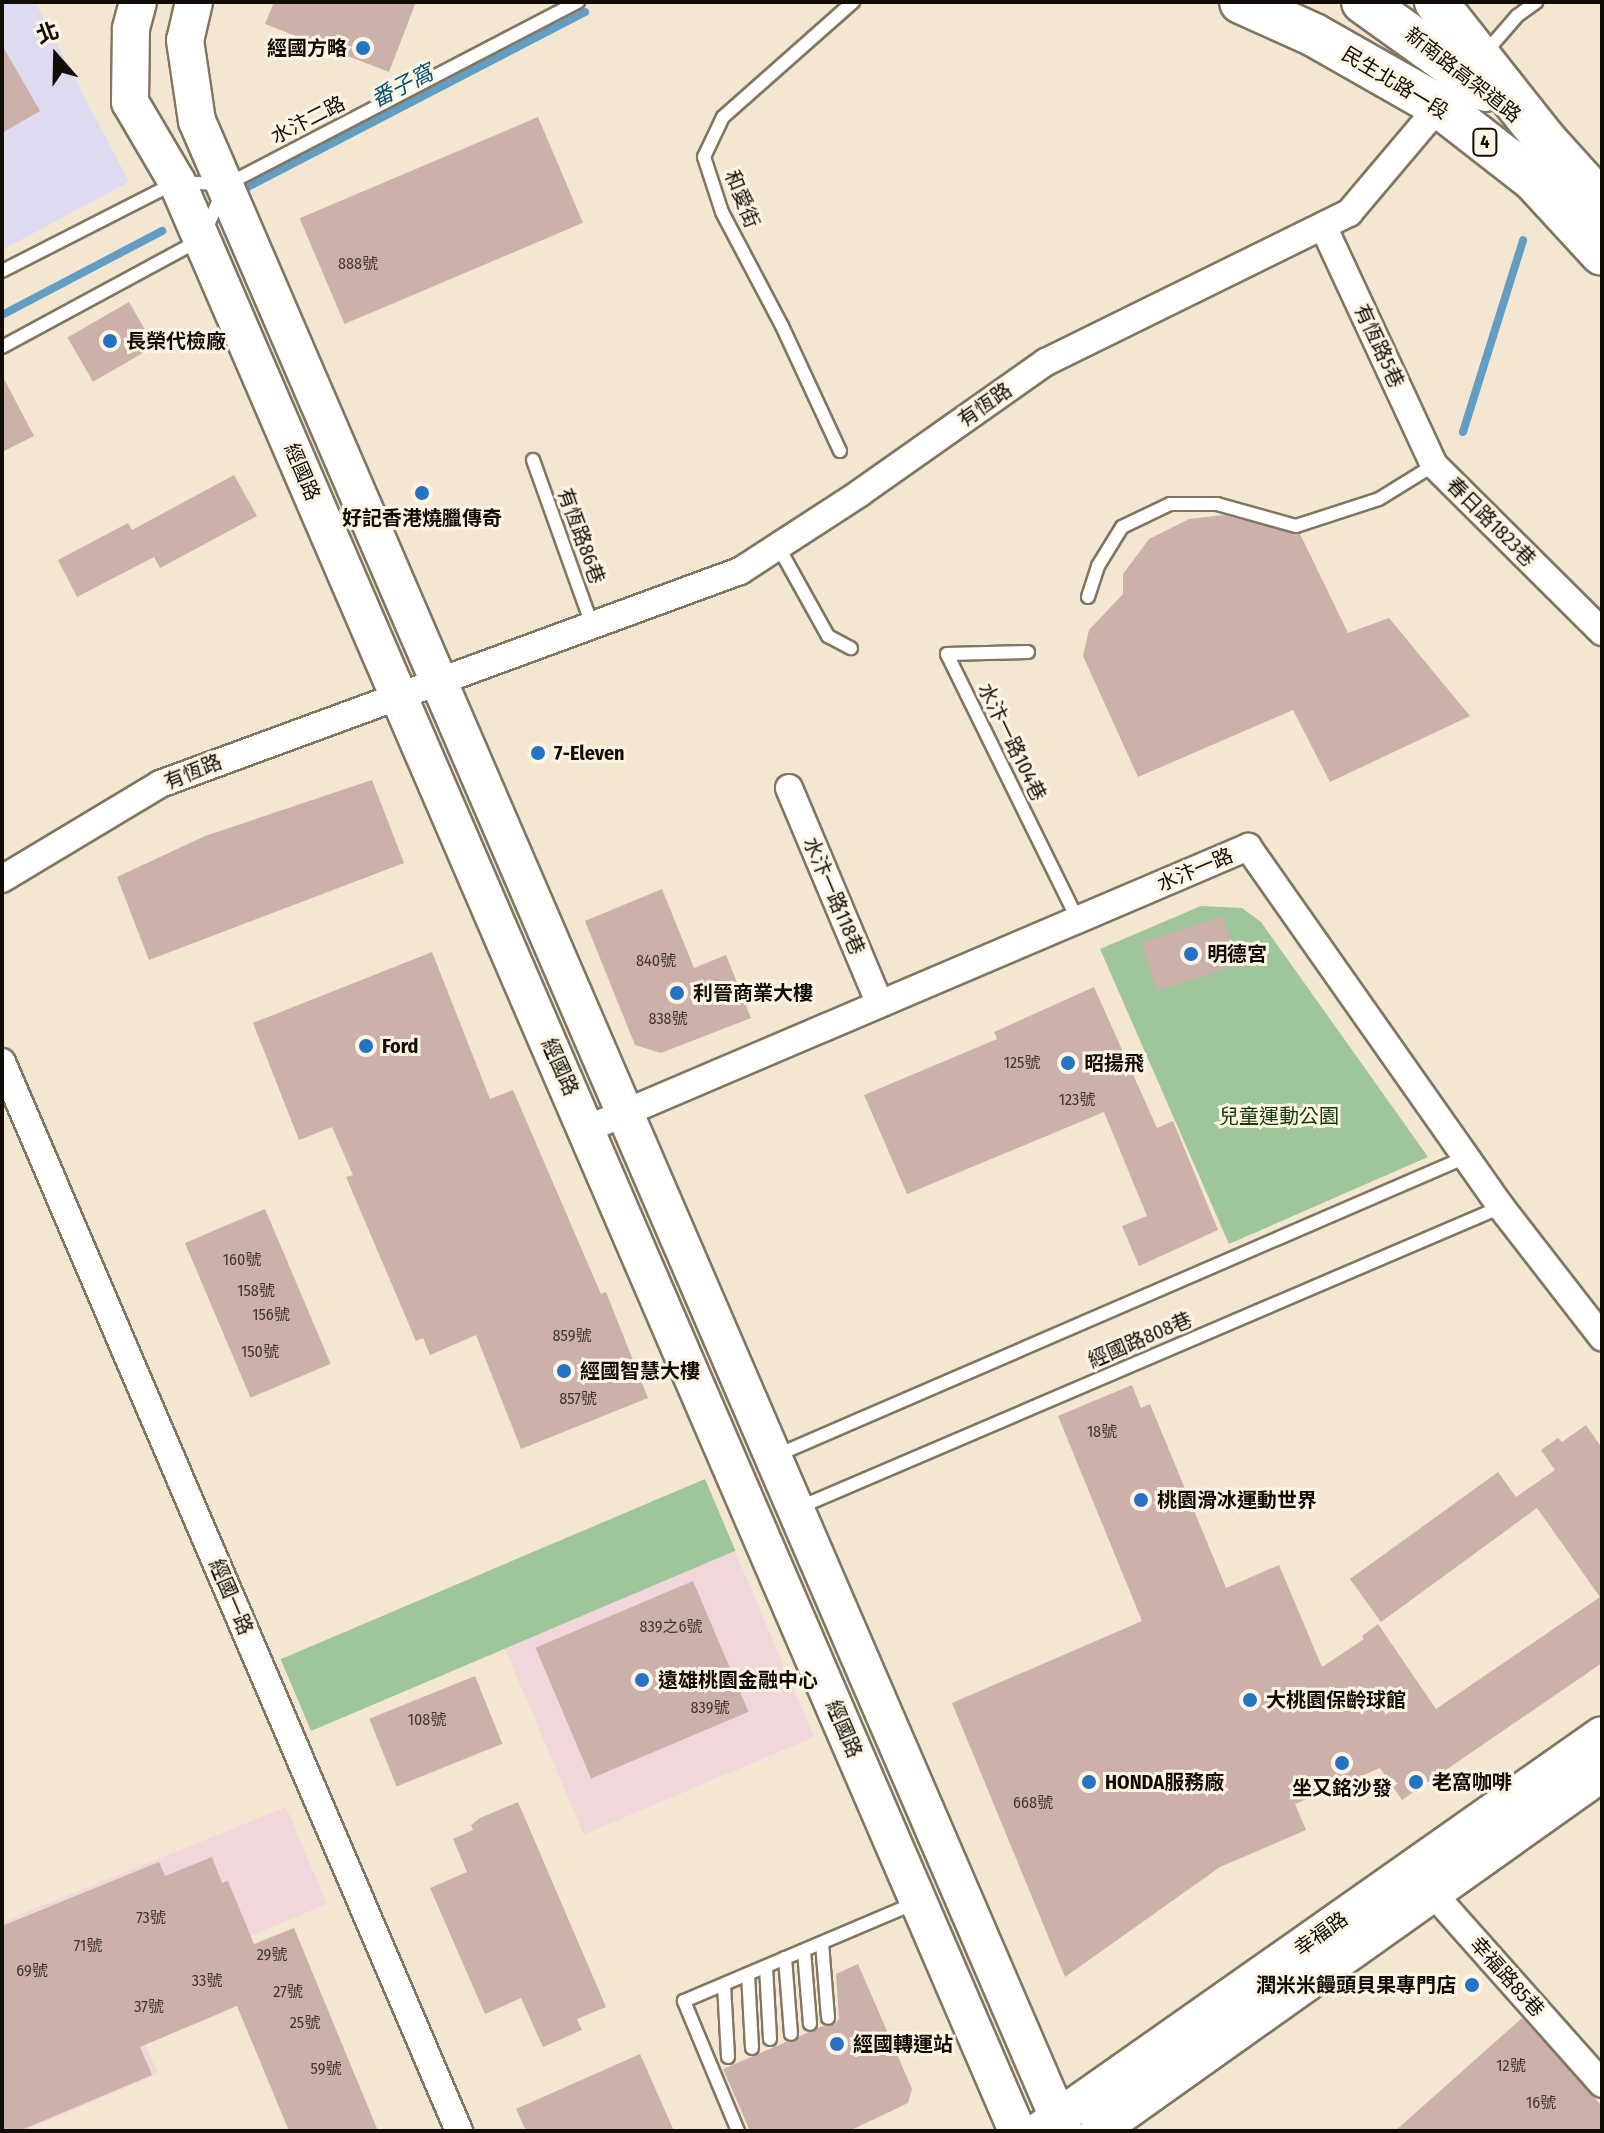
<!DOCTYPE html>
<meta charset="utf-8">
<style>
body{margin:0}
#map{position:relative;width:1604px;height:2133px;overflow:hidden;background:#f3e7d1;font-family:"Fira Sans Condensed","Noto Sans TC",sans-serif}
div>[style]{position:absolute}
.commercial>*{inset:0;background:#f1d6dc;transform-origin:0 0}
.industrial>*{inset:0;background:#dedbf1}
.green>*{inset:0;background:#9fc59a;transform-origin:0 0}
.stream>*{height:8px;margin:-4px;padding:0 4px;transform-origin:4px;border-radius:4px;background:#629dc4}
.building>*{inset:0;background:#cbb1a9;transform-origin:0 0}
.roads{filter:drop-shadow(2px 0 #807662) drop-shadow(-2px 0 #807662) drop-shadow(0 2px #807662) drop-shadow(0 -2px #807662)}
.lane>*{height:12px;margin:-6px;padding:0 6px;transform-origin:6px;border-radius:6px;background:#fff}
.street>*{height:26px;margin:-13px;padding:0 13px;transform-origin:13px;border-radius:13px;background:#fff}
.secondary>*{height:36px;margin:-18px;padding:0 18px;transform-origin:18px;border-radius:18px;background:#fff}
.primary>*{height:42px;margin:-21px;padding:0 21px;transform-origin:21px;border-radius:21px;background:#fff}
.dots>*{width:22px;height:22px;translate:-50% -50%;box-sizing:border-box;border:4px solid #fef4e3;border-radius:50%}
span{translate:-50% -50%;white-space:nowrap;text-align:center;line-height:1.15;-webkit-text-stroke:6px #fef4e3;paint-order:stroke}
.number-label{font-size:16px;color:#40362f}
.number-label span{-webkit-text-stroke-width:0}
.shield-label span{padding:2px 6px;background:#fef4e3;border:2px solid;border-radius:6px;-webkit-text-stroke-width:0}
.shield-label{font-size:18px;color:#110d06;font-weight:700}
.poi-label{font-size:20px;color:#110d06;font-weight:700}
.right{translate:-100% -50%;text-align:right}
.left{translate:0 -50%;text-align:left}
.street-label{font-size:20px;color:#110d06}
.park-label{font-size:20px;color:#0d3b09}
.water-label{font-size:22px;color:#015177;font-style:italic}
.frame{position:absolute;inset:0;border:4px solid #110d06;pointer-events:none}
.north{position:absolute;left:16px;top:16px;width:80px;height:80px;-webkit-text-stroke:6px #fef4e3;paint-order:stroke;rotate:340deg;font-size:22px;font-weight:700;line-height:32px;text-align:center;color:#110d06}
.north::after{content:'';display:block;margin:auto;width:28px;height:36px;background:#110d06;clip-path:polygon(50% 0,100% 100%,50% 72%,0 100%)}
</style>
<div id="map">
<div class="commercial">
<i style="left:735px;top:1551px;width:202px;height:250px;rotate:67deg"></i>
<i style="clip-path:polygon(286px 1807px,327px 1904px,122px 1989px,158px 2074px,24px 2131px,2px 2131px,2px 1922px)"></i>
</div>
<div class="industrial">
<i style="clip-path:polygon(2px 2px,35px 2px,129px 182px,2px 250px)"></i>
</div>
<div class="green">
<i style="clip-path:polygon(1201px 906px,1242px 908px,1261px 922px,1428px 1157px,1229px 1244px,1100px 949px)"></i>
<i style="left:705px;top:1479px;width:78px;height:461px;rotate:67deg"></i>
</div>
<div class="stream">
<i style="left:238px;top:192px;width:391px;rotate:-27.4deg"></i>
<i style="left:2px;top:315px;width:181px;rotate:-27.7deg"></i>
<i style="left:1463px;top:432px;width:201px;rotate:-72.6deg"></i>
</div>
<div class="building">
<i style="clip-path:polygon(274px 2px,416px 2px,389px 72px,265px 24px)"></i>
<i style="clip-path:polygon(2px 45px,40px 111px,2px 133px)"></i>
<i style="left:538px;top:117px;width:115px;height:259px;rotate:67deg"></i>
<i style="left:129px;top:302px;width:51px;height:71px;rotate:60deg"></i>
<i style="clip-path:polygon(2px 375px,34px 436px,2px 452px)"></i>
<i style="clip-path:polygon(234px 475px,257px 516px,160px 568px,154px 557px,77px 597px,58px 560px,128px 523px,132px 530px)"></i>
<i style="clip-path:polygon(1223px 515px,1300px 534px,1348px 633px,1389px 618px,1470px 716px,1330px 782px,1293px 710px,1138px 777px,1083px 656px,1089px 630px,1123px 594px,1123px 574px,1149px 539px,1189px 519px)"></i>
<i style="clip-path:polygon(372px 780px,404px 863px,149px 960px,117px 877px,205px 836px)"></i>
<i style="clip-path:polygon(662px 889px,694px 968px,726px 955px,751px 1018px,661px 1053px,635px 1045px,585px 921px)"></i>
<i style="left:1223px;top:916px;width:51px;height:86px;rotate:72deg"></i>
<i style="clip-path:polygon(432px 952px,490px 1099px,513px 1090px,601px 1294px,606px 1292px,648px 1398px,521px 1449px,476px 1335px,430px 1355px,423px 1338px,416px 1341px,346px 1177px,353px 1175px,332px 1127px,299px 1140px,253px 1023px)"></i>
<i style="clip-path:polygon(1094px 987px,1157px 1128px,1173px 1121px,1218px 1230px,1139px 1266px,1122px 1226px,1147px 1216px,1104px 1112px,907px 1194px,864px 1095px,997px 1039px,994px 1032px)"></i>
<i style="left:265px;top:1209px;width:168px;height:87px;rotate:67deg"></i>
<i style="clip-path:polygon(1132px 1385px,1141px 1408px,1150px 1404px,1226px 1588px,1279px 1565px,1322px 1667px,1364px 1639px,1362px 1636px,1378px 1624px,1436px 1709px,1600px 1597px,1537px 1508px,1381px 1622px,1350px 1579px,1498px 1472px,1516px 1497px,1555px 1470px,1541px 1450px,1558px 1438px,1562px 1442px,1586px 1425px,1602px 1448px,1602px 1663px,1402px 1800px,1380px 1768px,1295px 1804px,1306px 1830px,1220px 1867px,1065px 1977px,952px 1703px,1142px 1621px,1058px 1416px)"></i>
<i style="left:693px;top:1581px;width:142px;height:171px;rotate:67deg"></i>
<i style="left:475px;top:1676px;width:73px;height:114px;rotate:68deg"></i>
<i style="clip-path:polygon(518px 1802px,606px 2007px,577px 2019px,582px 2030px,543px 2047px,521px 1998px,485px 2014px,430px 1888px,467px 1872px,453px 1839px,473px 1830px,471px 1825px,480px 1818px)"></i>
<i style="clip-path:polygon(212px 1857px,222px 1883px,228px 1881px,254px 1944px,294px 1928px,378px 2131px,289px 2131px,237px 2006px,140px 2047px,152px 2075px,19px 2131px,2px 2131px,2px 1926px,159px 1862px,165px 1876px)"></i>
<i style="clip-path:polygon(858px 1964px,912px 2089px,908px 2103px,849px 2131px,750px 2131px,723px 2069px,786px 2042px,795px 2042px,800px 2036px,823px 2026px,834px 2025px,839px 2019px,836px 1974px)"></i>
<i style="clip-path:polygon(1522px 2018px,1602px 2106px,1602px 2131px,1395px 2131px)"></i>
<i style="clip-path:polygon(640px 2054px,674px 2131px,526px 2131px,516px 2109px)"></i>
</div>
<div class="roads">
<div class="lane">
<i style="left:1485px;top:53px;width:49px;rotate:-49.1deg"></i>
<i style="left:1517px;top:16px;width:24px;rotate:-36deg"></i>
<i style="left:226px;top:185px;width:397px;rotate:-27.5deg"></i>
<i style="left:2px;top:271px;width:196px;rotate:-27deg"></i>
<i style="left:177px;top:182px;width:41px;rotate:2.8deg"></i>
<i style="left:2px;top:347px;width:227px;rotate:-28.4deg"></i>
<i style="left:202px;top:239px;width:48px;rotate:-66.6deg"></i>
<i style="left:840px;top:451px;width:138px;rotate:-114.9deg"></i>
<i style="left:782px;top:326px;width:129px;rotate:-117.8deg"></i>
<i style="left:722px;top:212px;width:58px;rotate:-108.1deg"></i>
<i style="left:704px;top:157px;width:44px;rotate:-64.6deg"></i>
<i style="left:723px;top:117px;width:174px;rotate:-41.5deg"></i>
<i style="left:533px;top:460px;width:175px;rotate:70.3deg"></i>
<i style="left:779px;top:548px;width:101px;rotate:60.9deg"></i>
<i style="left:828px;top:636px;width:26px;rotate:28deg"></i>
<i style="left:1088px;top:597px;width:33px;rotate:-72deg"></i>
<i style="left:1098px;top:566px;width:46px;rotate:-58.4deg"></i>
<i style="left:1122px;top:527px;width:53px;rotate:-25.6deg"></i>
<i style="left:1170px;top:504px;width:47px"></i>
<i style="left:1217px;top:504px;width:82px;rotate:15.6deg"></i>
<i style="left:1296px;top:526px;width:87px;rotate:-18deg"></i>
<i style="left:1379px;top:499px;width:65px;rotate:-31.7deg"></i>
<i style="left:1028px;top:652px;width:81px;rotate:178.6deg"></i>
<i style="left:947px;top:654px;width:297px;rotate:63.8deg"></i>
<i style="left:775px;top:1456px;width:753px;rotate:-23.4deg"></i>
<i style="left:798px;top:1508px;width:765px;rotate:-23.18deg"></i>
<i style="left:822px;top:1943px;width:75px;rotate:85.4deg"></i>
<i style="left:804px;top:1951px;width:73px;rotate:85.3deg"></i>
<i style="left:785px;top:1958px;width:76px;rotate:85.5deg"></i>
<i style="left:766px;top:1967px;width:72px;rotate:86.8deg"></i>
<i style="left:748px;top:1974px;width:74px;rotate:86.9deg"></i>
<i style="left:724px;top:1985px;width:72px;rotate:86.8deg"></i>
<i style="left:738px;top:2131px;width:141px;rotate:-112.6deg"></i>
<i style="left:684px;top:2001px;width:251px;rotate:-23deg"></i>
</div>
<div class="street">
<i style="left:1324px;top:228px;width:261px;rotate:65.1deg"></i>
<i style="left:1434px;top:465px;width:237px;rotate:44.8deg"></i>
<i style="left:789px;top:788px;width:234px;rotate:67.2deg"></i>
<i style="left:2px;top:879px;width:184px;rotate:-31deg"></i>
<i style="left:160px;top:784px;width:618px;rotate:-20.17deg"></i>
<i style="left:740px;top:571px;width:143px;rotate:-33deg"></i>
<i style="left:860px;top:493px;width:228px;rotate:-35.2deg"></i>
<i style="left:1046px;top:362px;width:338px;rotate:-26.2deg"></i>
<i style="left:1349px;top:213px;width:152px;rotate:-49.8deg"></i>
<i style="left:2px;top:1062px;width:1163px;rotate:66.85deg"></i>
<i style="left:587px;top:1129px;width:719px;rotate:-23.1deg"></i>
<i style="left:1248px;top:847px;width:440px;rotate:54.9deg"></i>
<i style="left:1501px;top:1207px;width:165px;rotate:52.2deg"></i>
<i style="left:1422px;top:1881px;width:271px;rotate:48.4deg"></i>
</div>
<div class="secondary">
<i style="left:138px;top:2px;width:28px;rotate:105deg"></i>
<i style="left:131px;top:29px;width:73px;rotate:90.8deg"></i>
<i style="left:130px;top:102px;width:93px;rotate:59.6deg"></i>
<i style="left:177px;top:182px;width:2122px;rotate:66.68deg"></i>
<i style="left:194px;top:2px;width:39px;rotate:103deg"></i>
<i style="left:185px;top:40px;width:82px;rotate:81.6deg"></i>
<i style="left:197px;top:121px;width:2189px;rotate:66.67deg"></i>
<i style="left:1039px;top:2131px;width:688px;rotate:-35.12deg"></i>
<i style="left:1098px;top:2131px;width:618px;rotate:-35.39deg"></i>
</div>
<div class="primary">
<i style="left:1241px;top:2px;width:80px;rotate:24.3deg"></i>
<i style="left:1314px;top:35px;width:144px;rotate:29.6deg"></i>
<i style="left:1439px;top:106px;width:120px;rotate:37.9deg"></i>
<i style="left:1534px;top:180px;width:100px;rotate:47.4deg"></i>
<i style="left:1363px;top:2px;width:151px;rotate:35.6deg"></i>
<i style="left:1436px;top:2px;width:176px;rotate:51.7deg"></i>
<i style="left:1545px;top:140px;width:85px;rotate:47.9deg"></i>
</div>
</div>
<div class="dots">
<i style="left:363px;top:48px;background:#2474c3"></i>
<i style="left:110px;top:341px;background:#2474c3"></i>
<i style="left:422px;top:493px;background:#2474c3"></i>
<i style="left:538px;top:753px;background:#2474c3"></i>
<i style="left:1191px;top:954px;background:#2474c3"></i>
<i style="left:677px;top:993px;background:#2474c3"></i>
<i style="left:366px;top:1046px;background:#2474c3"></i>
<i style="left:1068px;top:1063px;background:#2474c3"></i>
<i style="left:564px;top:1371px;background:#2474c3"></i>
<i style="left:1141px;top:1500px;background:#2474c3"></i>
<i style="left:642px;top:1680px;background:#2474c3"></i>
<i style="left:1250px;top:1700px;background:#2474c3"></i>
<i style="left:1342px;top:1763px;background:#2474c3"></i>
<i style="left:1089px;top:1782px;background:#2474c3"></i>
<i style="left:1416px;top:1782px;background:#2474c3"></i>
<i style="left:1472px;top:1985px;background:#2474c3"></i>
<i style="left:837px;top:2044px;background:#2474c3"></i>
</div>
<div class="number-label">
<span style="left:358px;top:264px">888號</span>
<span style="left:656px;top:961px">840號</span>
<span style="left:668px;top:1019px">838號</span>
<span style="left:1022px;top:1063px">125號</span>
<span style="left:1077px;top:1100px">123號</span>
<span style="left:242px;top:1260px">160號</span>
<span style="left:256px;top:1291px">158號</span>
<span style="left:271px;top:1315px">156號</span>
<span style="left:572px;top:1336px">859號</span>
<span style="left:260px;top:1352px">150號</span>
<span style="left:578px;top:1399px">857號</span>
<span style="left:1102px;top:1432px">18號</span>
<span style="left:671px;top:1627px">839之6號</span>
<span style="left:710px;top:1708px">839號</span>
<span style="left:427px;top:1720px">108號</span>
<span style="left:1033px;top:1803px">668號</span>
<span style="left:151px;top:1918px">73號</span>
<span style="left:88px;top:1946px">71號</span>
<span style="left:272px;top:1955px">29號</span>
<span style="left:32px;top:1971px">69號</span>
<span style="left:207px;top:1981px">33號</span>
<span style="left:288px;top:1992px">27號</span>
<span style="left:149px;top:2007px">37號</span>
<span style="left:305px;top:2023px">25號</span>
<span style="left:1511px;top:2066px">12號</span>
<span style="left:326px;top:2069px">59號</span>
<span style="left:1541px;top:2103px">16號</span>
</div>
<div class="shield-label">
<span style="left:1485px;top:142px">4</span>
</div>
<div class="poi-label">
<span class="right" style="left:347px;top:48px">經國方略</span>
<span class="left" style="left:126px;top:341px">長榮代檢廠</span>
<span style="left:422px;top:518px">好記香港燒臘傳奇</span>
<span class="left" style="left:554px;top:753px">7-Eleven</span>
<span class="left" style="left:1207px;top:954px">明德宮</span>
<span class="left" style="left:693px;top:993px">利晉商業大樓</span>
<span class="left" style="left:382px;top:1046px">Ford</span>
<span class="left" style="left:1084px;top:1063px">昭揚飛</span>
<span class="left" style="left:580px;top:1371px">經國智慧大樓</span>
<span class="left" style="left:1157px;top:1500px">桃園滑冰運動世界</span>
<span class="left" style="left:658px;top:1680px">遠雄桃園金融中心</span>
<span class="left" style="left:1266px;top:1700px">大桃園保齡球館</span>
<span class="left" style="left:1105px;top:1782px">HONDA服務廠</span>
<span class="left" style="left:1432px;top:1782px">老窩咖啡</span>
<span style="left:1342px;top:1788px">坐又銘沙發</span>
<span class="right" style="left:1456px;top:1985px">潤米米饅頭貝果專門店</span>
<span class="left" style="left:853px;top:2044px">經國轉運站</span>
</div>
<div class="street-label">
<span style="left:1463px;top:75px;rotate:38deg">新南路高架道路</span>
<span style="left:1395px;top:83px;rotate:31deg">民生北路一段</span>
<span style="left:308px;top:120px;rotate:-27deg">水汴二路</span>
<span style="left:742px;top:199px;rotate:68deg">和愛街</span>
<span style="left:1379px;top:346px;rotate:65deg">有恆路5巷</span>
<span style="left:985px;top:405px;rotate:-35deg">有恆路</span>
<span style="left:302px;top:472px;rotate:67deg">經國路</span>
<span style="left:1491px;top:522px;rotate:45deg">春日路1823巷</span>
<span style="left:581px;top:536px;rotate:70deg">有恆路86巷</span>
<span style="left:1012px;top:742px;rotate:64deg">水汴一路104巷</span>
<span style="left:193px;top:772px;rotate:-22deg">有恆路</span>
<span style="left:1195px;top:870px;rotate:-23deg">水汴一路</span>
<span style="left:834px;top:896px;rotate:67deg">水汴一路118巷</span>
<span style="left:560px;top:1067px;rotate:66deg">經國路</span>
<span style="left:1140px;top:1340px;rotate:-23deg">經國路808巷</span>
<span style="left:231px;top:1597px;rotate:67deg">經國一路</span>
<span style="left:844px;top:1729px;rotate:67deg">經國路</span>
<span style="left:1321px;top:1934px;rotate:-35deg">幸福路</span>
<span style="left:1507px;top:1977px;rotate:48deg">幸福路85巷</span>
</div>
<div class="park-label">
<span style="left:1279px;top:1116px">兒童運動公園</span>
</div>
<div class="water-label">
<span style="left:402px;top:86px;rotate:-27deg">番子窩</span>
</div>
<div class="frame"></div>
<div class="north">北</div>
</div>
